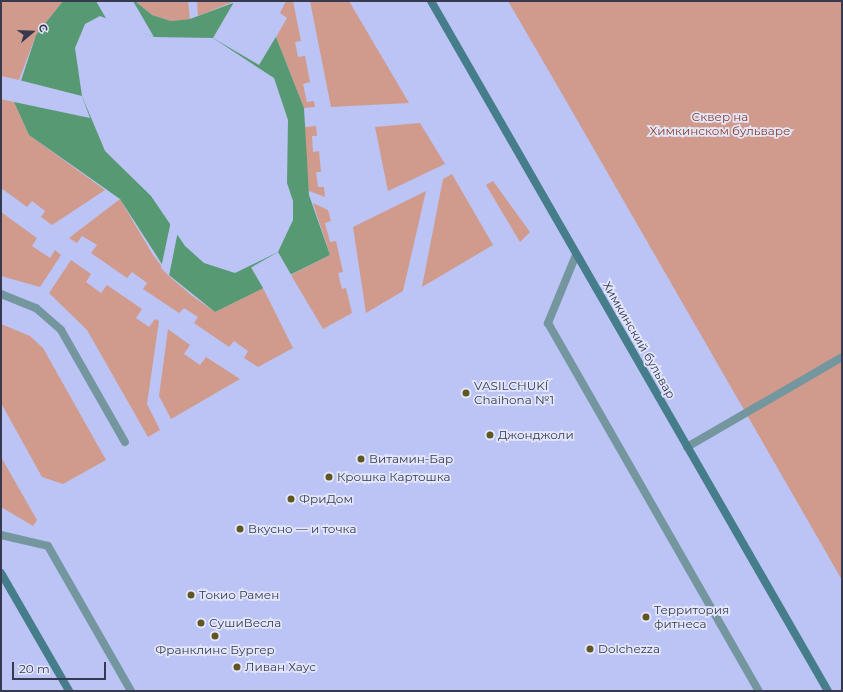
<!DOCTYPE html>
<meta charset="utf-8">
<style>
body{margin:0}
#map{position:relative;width:843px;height:692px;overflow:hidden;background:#bbc4f5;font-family:Montserrat,sans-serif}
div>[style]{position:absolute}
.green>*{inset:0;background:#d09b8c}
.water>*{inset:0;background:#579972}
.pier>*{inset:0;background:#bbc4f5;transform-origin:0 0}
.lane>*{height:8px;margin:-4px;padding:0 4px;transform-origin:4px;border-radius:4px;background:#73969f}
.secondary>*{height:8px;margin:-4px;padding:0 4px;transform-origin:4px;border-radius:4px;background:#467d8b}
.dots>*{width:11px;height:11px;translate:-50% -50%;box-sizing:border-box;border:2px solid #e3e7fb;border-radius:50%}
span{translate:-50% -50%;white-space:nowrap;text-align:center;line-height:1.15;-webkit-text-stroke:3.5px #e3e7fb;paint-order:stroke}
.park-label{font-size:12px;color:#8d3921}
.street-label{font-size:12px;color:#373a4e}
.poi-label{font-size:12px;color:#373a4e}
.left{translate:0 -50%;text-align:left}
.frame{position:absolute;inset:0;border:2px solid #373a4e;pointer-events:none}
.north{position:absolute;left:12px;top:12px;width:40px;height:40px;-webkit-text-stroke:3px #e3e7fb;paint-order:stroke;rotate:71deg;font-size:11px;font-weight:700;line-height:16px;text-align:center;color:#373a4e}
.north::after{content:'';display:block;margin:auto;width:14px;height:18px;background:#373a4e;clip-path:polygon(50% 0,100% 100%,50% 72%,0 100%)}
.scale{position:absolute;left:12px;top:662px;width:94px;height:18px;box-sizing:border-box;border:2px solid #373a4e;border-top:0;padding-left:5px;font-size:12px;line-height:14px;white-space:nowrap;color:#373a4e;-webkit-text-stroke:3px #e3e7fb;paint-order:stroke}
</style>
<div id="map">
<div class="green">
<i style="clip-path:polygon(1px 1px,63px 1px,36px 35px,19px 80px,1px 76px)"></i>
<i style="clip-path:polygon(135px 1px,188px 1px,190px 19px,171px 21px,152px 15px)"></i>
<i style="clip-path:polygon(197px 1px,235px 1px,198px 16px)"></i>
<i style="clip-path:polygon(286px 1px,293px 1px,301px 41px,295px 42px,298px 57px,305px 56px,310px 82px,303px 84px,307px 102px,314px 101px,315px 107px,304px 108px,276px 37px,287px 18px,280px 13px)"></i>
<i style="clip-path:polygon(310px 1px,349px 1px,409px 103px,331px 107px)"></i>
<i style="clip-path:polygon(508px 1px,842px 1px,842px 580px,561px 92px)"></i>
<i style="clip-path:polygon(1px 99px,14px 102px,29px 135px,105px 190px,52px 225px,41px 217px,45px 211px,32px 201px,27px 207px,1px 188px)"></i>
<i style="clip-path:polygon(420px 123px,445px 164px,388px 191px,375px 127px)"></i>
<i style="clip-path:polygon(316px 126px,317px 136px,312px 136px,313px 152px,319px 151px,321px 172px,316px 172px,318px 187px,324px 187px,325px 197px,309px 191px,306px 172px,305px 127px)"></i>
<i style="clip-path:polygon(452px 174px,493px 245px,422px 287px,443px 179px)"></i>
<i style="clip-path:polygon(493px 181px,530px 232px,520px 242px,486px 185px)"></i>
<i style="clip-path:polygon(426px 191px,403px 291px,366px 313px,353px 227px)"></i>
<i style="clip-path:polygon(120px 199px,153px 255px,169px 276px,191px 295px,215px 312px,263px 288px,293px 348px,258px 367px,244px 358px,248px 351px,234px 341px,229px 347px,194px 323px,198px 317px,184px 308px,179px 313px,143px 289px,147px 283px,132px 272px,127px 278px,91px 253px,97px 245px,82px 236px,77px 243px,69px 238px)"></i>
<i style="clip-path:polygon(313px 203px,328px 210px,331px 221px,325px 223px,330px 242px,336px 241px,343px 272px,338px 273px,342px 289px,346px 288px,352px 313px,323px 329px,291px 275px,330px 255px)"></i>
<i style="clip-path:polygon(1px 212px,37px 238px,32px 246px,50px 258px,55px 250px,61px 255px,40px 287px,1px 276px)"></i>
<i style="clip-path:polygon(71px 260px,91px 274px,86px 282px,101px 293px,107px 285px,142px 309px,136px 318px,149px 327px,155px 319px,159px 321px,147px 404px,160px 430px,148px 437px,87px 330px,49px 293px)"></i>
<i style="clip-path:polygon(1px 324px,30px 336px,43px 348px,106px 460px,63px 484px,42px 477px,1px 403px)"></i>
<i style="clip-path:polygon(168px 329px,190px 345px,184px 354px,200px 365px,206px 357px,240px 379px,171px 419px,159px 396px)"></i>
<i style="clip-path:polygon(1px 457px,37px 520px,33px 526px,1px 507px)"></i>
</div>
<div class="water">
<i style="clip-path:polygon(evenodd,63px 1px,135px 1px,152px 15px,171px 21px,190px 19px,233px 3px,276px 37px,304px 108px,309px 195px,330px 255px,215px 312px,169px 275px,120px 199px,29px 135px,14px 102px,36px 35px,63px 1px,100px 16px,154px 37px,213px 38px,274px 78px,288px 120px,287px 183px,293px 201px,293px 220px,278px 252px,235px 273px,204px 263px,185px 246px,151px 196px,105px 151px,82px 96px,75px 48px,85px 24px,100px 16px)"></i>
</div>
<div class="pier">
<i style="clip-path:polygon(96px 1px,133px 1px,154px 37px,107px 20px)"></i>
<i style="clip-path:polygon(234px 2px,253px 8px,267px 18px,277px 35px,259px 65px,213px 38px)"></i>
<i style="clip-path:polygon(19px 80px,82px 96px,90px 118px,14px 102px)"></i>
<i style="clip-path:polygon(171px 221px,178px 231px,169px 276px,161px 268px)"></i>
<i style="left:278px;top:252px;width:28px;height:31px;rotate:60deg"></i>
</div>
<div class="lane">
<i style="left:576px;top:255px;width:74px;rotate:112.4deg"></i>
<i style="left:548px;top:323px;width:424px;rotate:60.2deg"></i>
<i style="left:1px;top:294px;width:38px;rotate:22deg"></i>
<i style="left:36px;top:308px;width:33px;rotate:41deg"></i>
<i style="left:61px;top:330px;width:129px;rotate:60.3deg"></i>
<i style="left:687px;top:447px;width:179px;rotate:-30.1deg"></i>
<i style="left:1px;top:535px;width:48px;rotate:13.2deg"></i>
<i style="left:48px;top:546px;width:167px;rotate:60.2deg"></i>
</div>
<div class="secondary">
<i style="left:431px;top:1px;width:796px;rotate:60.09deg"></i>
<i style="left:1px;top:573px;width:136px;rotate:60deg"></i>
</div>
<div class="dots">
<i style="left:466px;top:393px;background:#615522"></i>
<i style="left:490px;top:435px;background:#615522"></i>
<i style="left:361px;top:459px;background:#615522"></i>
<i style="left:329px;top:477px;background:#615522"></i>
<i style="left:291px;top:499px;background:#615522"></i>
<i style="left:240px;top:529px;background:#615522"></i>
<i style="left:191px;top:595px;background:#615522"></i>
<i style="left:646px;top:617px;background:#615522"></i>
<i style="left:201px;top:623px;background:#615522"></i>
<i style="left:215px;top:636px;background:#615522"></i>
<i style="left:590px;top:649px;background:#615522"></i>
<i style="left:237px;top:667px;background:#615522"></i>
</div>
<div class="park-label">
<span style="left:720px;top:124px">Сквер на<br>Химкинском бульваре</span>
</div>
<div class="street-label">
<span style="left:639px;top:340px;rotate:60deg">Химкинский бульвар</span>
</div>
<div class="poi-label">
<span class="left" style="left:474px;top:393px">VASILCHUKÍ<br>Chaihona №1</span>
<span class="left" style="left:498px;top:435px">Джонджоли</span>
<span class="left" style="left:369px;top:459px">Витамин-Бар</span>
<span class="left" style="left:337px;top:477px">Крошка Картошка</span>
<span class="left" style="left:299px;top:499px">ФриДом</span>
<span class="left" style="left:248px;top:529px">Вкусно — и точка</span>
<span class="left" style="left:199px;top:595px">Токио Рамен</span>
<span class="left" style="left:654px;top:617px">Территория<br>фитнеса</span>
<span class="left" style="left:209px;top:623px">СушиВесла</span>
<span class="left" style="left:598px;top:649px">Dolchezza</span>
<span style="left:215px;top:650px">Франклинс Бургер</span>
<span class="left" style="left:245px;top:667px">Ливан Хаус</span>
</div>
<div class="frame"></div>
<div class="north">С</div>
<div class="scale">20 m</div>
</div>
